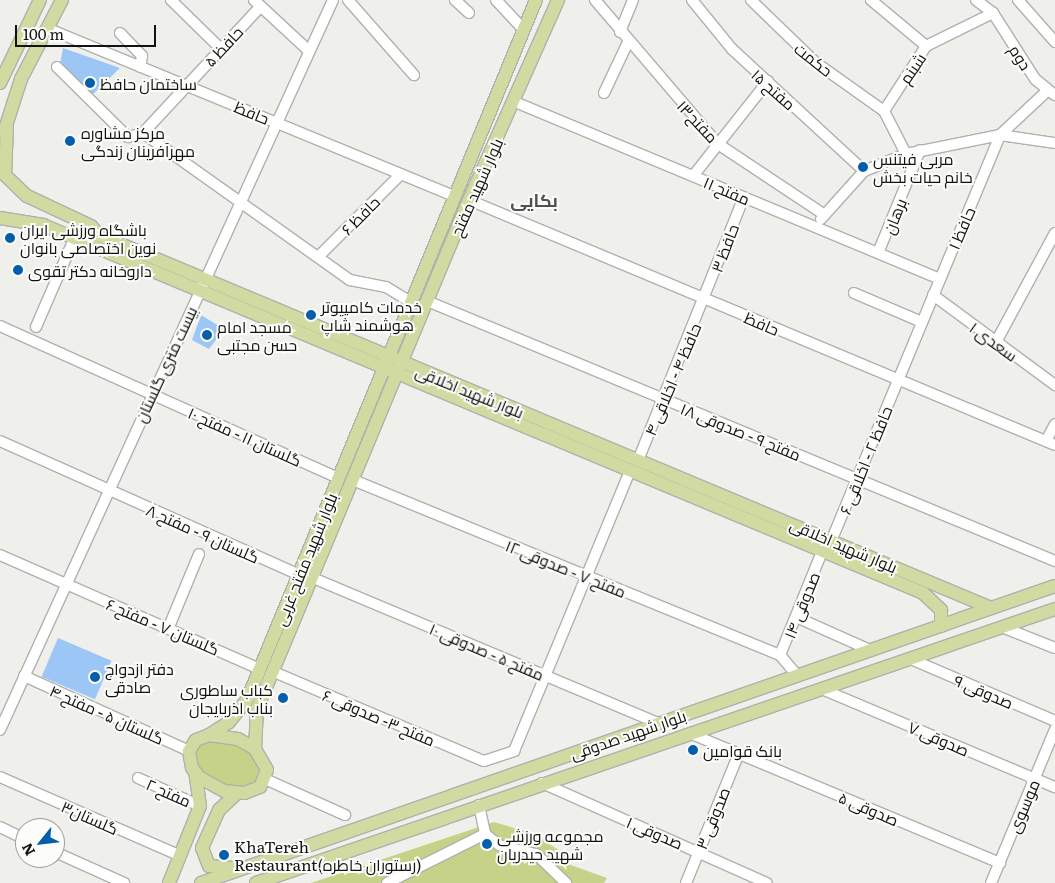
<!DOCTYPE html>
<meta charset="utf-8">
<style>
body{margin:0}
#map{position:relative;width:1055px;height:883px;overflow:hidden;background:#efefec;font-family:Literata,Cairo,serif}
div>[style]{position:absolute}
.green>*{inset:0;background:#c6d288}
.building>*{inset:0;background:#9cc6f6;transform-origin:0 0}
.roads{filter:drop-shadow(1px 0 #b0b1ae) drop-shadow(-1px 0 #b0b1ae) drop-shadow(0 1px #b0b1ae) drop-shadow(0 -1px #b0b1ae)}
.minor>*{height:10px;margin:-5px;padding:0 5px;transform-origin:5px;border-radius:5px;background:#fff}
.major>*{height:12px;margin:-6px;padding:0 6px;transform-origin:6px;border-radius:6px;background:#d1daa0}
.dots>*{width:14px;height:14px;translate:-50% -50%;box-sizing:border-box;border:2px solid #fcfdfa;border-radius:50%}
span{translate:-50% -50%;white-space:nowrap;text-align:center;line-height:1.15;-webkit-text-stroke:4px #fcfdfa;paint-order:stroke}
.street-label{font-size:16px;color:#111211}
.poi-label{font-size:16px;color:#111211}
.left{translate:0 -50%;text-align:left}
.right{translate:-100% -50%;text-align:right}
.neighbourhood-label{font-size:18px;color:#51524f;font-weight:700}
.north{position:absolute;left:15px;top:818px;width:50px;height:50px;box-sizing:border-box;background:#fcfdfa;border:1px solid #9e9f9d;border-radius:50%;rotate:241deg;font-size:14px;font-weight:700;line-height:20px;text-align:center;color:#111211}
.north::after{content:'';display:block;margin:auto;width:18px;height:22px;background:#045eac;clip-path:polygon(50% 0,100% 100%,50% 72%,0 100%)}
.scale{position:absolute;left:15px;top:25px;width:141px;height:22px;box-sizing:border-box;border:2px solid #111211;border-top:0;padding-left:6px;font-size:15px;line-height:18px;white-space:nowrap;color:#111211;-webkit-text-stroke:4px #fcfdfa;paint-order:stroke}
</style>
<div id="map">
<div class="green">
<i style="clip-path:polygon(206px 739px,243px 746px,262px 764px,258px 784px,234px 789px,199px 772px,192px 752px)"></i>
<i style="clip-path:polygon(494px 822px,531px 833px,567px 855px,565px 863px,607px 878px,604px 883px,311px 883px)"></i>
</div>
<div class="building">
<i style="clip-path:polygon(63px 48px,120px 68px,89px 98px,60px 64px)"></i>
<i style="clip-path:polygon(201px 315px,224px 329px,209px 349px,192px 340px)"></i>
<i style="left:58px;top:638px;width:58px;height:42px;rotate:23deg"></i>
</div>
<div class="roads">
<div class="minor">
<i style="left:171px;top:0;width:69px;rotate:44.4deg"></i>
<i style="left:254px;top:0;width:75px;rotate:42.8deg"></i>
<i style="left:348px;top:0;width:100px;rotate:48.7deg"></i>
<i style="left:455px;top:0;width:19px;rotate:43deg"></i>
<i style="left:496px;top:0;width:41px;rotate:47deg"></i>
<i style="left:595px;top:0;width:189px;rotate:49.5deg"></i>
<i style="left:718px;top:144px;width:128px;rotate:33.6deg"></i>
<i style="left:692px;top:0;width:63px;rotate:50.8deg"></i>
<i style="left:732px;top:49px;width:180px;rotate:42.7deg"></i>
<i style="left:751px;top:0;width:89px;rotate:44.1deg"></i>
<i style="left:815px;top:62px;width:85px;rotate:35.4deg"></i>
<i style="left:871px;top:0;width:72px;rotate:39.9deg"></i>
<i style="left:976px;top:0;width:21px;rotate:37deg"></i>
<i style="left:993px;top:13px;width:78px;rotate:57.5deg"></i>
<i style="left:1035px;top:79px;width:26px;rotate:39deg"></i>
<i style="left:1018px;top:0;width:56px;rotate:48.6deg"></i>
<i style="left:49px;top:29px;width:439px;rotate:22.4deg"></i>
<i style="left:620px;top:32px;width:35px;rotate:-68deg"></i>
<i style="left:120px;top:33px;width:32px;rotate:46deg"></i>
<i style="left:142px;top:56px;width:11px;rotate:100deg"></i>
<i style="left:57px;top:67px;width:100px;rotate:44.6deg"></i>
<i style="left:128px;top:137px;width:16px;rotate:-15deg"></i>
<i style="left:604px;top:93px;width:56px;rotate:-64.8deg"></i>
<i style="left:515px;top:102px;width:460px;rotate:22.6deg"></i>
<i style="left:143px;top:133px;width:254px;rotate:35.4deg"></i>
<i style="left:350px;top:280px;width:37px;rotate:11deg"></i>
<i style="left:386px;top:287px;width:29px;rotate:31deg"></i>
<i style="left:143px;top:133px;width:173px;rotate:-47.1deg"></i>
<i style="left:906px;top:154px;width:48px;rotate:-117.1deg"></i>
<i style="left:884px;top:111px;width:77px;rotate:-57.1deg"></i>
<i style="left:926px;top:46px;width:75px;rotate:-26.2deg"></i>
<i style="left:693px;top:176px;width:121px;rotate:-51.7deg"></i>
<i style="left:469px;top:200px;width:635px;rotate:22.69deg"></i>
<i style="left:821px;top:219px;width:64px;rotate:-48.1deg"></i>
<i style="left:864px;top:171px;width:45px;rotate:-22deg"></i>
<i style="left:906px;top:154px;width:96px;rotate:-11.4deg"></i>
<i style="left:1000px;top:135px;width:56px;rotate:8.3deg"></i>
<i style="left:878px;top:253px;width:111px;rotate:-67.8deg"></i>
<i style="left:318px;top:257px;width:117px;rotate:-45deg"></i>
<i style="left:854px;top:293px;width:74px;rotate:23.1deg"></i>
<i style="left:933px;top:295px;width:152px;rotate:36.4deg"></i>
<i style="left:427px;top:301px;width:680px;rotate:22.49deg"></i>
<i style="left:0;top:326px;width:372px;rotate:24.2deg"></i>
<i style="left:36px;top:327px;width:96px;rotate:-66.6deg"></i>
<i style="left:996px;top:342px;width:124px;rotate:-61.6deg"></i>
<i style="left:0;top:441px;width:328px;rotate:24.1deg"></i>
<i style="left:1046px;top:441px;width:19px;rotate:-62deg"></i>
<i style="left:639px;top:458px;width:281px;rotate:-68.1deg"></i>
<i style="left:353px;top:480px;width:461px;rotate:22.3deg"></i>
<i style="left:780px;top:655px;width:26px;rotate:50deg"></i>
<i style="left:832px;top:539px;width:438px;rotate:-67.4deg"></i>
<i style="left:1000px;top:135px;width:64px;rotate:-43.1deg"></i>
<i style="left:0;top:555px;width:284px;rotate:23.7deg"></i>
<i style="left:313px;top:578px;width:377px;rotate:22.8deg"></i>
<i style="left:796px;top:617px;width:81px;rotate:24deg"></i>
<i style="left:1002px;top:627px;width:57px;rotate:21.6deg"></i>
<i style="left:168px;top:629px;width:81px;rotate:-67.5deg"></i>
<i style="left:780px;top:655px;width:109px;rotate:-67.9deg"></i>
<i style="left:913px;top:660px;width:155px;rotate:23.2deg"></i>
<i style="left:274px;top:672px;width:228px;rotate:23deg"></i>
<i style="left:484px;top:761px;width:32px;rotate:-18deg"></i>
<i style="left:514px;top:751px;width:301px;rotate:-67.5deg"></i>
<i style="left:24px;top:676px;width:181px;rotate:24.4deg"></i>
<i style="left:824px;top:690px;width:251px;rotate:22.8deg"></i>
<i style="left:0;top:730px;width:802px;rotate:-65.48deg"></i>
<i style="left:694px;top:735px;width:332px;rotate:22.7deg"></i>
<i style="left:0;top:777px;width:197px;rotate:23.6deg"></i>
<i style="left:138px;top:778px;width:68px;rotate:24.3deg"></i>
<i style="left:265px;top:779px;width:88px;rotate:24.2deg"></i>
<i style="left:542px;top:783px;width:246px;rotate:24deg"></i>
<i style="left:479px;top:805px;width:30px;rotate:78deg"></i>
<i style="left:485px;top:834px;width:18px;rotate:38deg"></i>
<i style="left:499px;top:845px;width:38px;rotate:14deg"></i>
<i style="left:536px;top:854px;width:42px;rotate:44deg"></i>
<i style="left:0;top:827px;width:28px;rotate:26deg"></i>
<i style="left:55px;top:852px;width:76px;rotate:24.2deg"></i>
<i style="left:387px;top:883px;width:110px;rotate:-26.6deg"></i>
<i style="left:686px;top:883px;width:140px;rotate:-67.8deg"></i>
<i style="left:991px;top:883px;width:167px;rotate:-67.4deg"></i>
</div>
<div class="major">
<i style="left:0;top:83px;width:92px;rotate:-64.3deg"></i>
<i style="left:7px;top:126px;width:49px;rotate:92.3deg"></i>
<i style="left:5px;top:175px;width:30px;rotate:44deg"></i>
<i style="left:27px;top:196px;width:71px;rotate:25.1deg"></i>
<i style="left:91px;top:226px;width:12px;rotate:48deg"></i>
<i style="left:99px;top:235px;width:967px;rotate:22.69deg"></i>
<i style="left:4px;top:132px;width:56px;rotate:-72.2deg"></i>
<i style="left:21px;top:79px;width:89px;rotate:-62.6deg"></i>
<i style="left:0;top:218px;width:44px;rotate:9.2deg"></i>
<i style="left:43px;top:225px;width:954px;rotate:22.69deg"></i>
<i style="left:923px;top:593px;width:25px;rotate:43deg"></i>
<i style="left:941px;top:610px;width:16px;rotate:90deg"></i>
<i style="left:209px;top:735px;width:24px;rotate:-33deg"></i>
<i style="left:229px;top:722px;width:28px;rotate:-51deg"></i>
<i style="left:247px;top:700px;width:757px;rotate:-67.57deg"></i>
<i style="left:209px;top:735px;width:29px;rotate:8deg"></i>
<i style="left:238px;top:739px;width:20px;rotate:30deg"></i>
<i style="left:255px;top:749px;width:24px;rotate:60deg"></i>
<i style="left:267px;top:770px;width:18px;rotate:112deg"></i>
<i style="left:260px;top:787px;width:17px;rotate:159deg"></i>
<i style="left:244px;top:793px;width:20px;rotate:-174deg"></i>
<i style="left:224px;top:791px;width:29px;rotate:-151deg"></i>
<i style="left:199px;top:777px;width:11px;rotate:-128deg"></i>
<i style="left:192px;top:768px;width:17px;rotate:-100deg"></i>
<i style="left:189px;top:751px;width:13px;rotate:-58deg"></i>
<i style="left:196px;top:740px;width:14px;rotate:-21deg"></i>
<i style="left:255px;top:749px;width:40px;rotate:-87.1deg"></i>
<i style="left:257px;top:709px;width:551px;rotate:-67.39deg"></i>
<i style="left:469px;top:200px;width:219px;rotate:-66deg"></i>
<i style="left:233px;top:868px;width:24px;rotate:-175deg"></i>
<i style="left:209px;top:866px;width:19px;rotate:-111deg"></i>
<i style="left:202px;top:848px;width:42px;rotate:-65.9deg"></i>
<i style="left:219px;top:810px;width:25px;rotate:-43deg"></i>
<i style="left:169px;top:883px;width:83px;rotate:-68.1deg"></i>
<i style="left:200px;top:806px;width:34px;rotate:-98deg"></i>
<i style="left:201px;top:883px;width:904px;rotate:-19.18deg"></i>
<i style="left:256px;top:883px;width:845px;rotate:-18.93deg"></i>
</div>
</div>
<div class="dots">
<i style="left:90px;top:83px;background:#045eac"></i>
<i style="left:70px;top:141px;background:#045eac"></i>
<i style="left:863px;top:167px;background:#045eac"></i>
<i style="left:10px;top:238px;background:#045eac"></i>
<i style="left:18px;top:270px;background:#045eac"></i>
<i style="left:311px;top:315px;background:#045eac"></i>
<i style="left:207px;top:335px;background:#045eac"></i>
<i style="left:95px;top:677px;background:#045eac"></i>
<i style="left:283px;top:698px;background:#045eac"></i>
<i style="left:693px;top:750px;background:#045eac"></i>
<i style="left:487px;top:844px;background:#045eac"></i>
<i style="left:224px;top:855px;background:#045eac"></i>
</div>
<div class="street-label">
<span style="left:223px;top:46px;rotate:-47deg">حافظ ۵</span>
<span style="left:1021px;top:57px;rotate:58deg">دوم</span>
<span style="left:814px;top:59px;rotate:38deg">حکمت</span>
<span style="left:912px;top:68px;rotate:-56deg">شبنم</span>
<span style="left:774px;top:89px;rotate:42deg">مفتح ۱۵</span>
<span style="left:252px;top:112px;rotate:22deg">حافظ</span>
<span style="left:698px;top:121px;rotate:47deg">مفتح۱۳</span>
<span style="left:476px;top:187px;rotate:-66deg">بلوار شهید مفتح</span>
<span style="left:727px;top:190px;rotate:23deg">مفتح ۱۱</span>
<span style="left:360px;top:215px;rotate:-45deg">حافظ ۶</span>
<span style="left:894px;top:216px;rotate:-68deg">برهان</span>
<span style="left:961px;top:228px;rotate:-67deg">حافظ ۱</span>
<span style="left:724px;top:248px;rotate:-69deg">حافظ ۳</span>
<span style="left:762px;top:323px;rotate:23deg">حافظ</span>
<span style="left:994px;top:341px;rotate:36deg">سعدی ۱</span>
<span style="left:165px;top:364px;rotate:-65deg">بیست متری گلستان</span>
<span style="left:672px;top:379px;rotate:-67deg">حافظ ۴ - اخلاقی ۴</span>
<span style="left:470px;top:391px;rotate:22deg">بلوار شهید اخلاقی</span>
<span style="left:741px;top:431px;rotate:22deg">مفتح ۹ - صدوقی ۱۸</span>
<span style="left:245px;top:436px;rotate:24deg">گلستان ۱۱ - مفتح ۱۰</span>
<span style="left:865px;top:460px;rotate:-68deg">حافظ ۲ - اخلاقی ۶</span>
<span style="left:203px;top:533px;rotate:24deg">گلستان ۹ - مفتح ۸</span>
<span style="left:844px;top:545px;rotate:23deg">بلوار شهید اخلاقی</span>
<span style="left:305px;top:559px;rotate:-68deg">بلوار شهید مفتح غربی</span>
<span style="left:566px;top:568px;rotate:22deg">مفتح ۷ - صدوقی ۱۲</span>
<span style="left:801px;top:605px;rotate:-68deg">صدوقی ۱۴</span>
<span style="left:163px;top:626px;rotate:23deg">گلستان ۷ - مفتح ۶</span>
<span style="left:487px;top:651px;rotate:23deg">مفتح ۵ - صدوقی ۱۰</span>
<span style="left:984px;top:691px;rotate:23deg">صدوقی ۹</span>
<span style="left:107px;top:714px;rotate:24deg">گلستان ۵ - مفتح ۴</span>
<span style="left:379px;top:717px;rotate:23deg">مفتح ۳- صدوقی ۶</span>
<span style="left:628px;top:734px;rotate:-19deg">بلوار شهید صدوقی</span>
<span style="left:939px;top:738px;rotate:23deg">صدوقی ۷</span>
<span style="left:169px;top:792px;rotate:24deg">مفتح ۲</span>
<span style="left:1023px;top:806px;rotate:-67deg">موسوی</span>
<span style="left:869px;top:808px;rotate:23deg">صدوقی ۵</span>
<span style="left:90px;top:817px;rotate:24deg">گلستان۳</span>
<span style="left:712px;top:818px;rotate:-68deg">صدوقی ۳</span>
<span style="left:655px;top:832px;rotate:23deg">صدوقی ۱</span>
</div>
<div class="poi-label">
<span class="left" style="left:100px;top:83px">ساختمان حافظ</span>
<span class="left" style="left:81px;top:141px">مرکز مشاوره<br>مهرآفرینان زندگی</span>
<span class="left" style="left:873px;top:167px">مربی فیتنس<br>خانم حیات بخش</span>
<span class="left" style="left:20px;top:238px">باشگاه ورزشی ایران<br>نوین اختصاصی بانوان</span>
<span class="left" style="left:28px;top:270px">داروخانه دکتر تقوی</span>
<span class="left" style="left:321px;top:315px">خدمات کامپیوتر<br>هوشمند شاپ</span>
<span class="left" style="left:217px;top:335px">مسجد امام<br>حسن مجتبی</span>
<span class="left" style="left:105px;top:677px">دفتر ازدواج<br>صادقی</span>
<span class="right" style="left:273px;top:698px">کباب ساطوری<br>بناب اذربایجان</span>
<span class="left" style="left:703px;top:750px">بانک قوامین</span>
<span class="left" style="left:497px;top:844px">مجموعه ورزشی<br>شهید حیدریان</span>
<span class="left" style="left:234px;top:855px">KhaTereh<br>Restaurant(رستوران خاطره)</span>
</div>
<div class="neighbourhood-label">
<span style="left:534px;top:200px">بکایی</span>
</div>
<div class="north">N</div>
<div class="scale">100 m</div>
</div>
